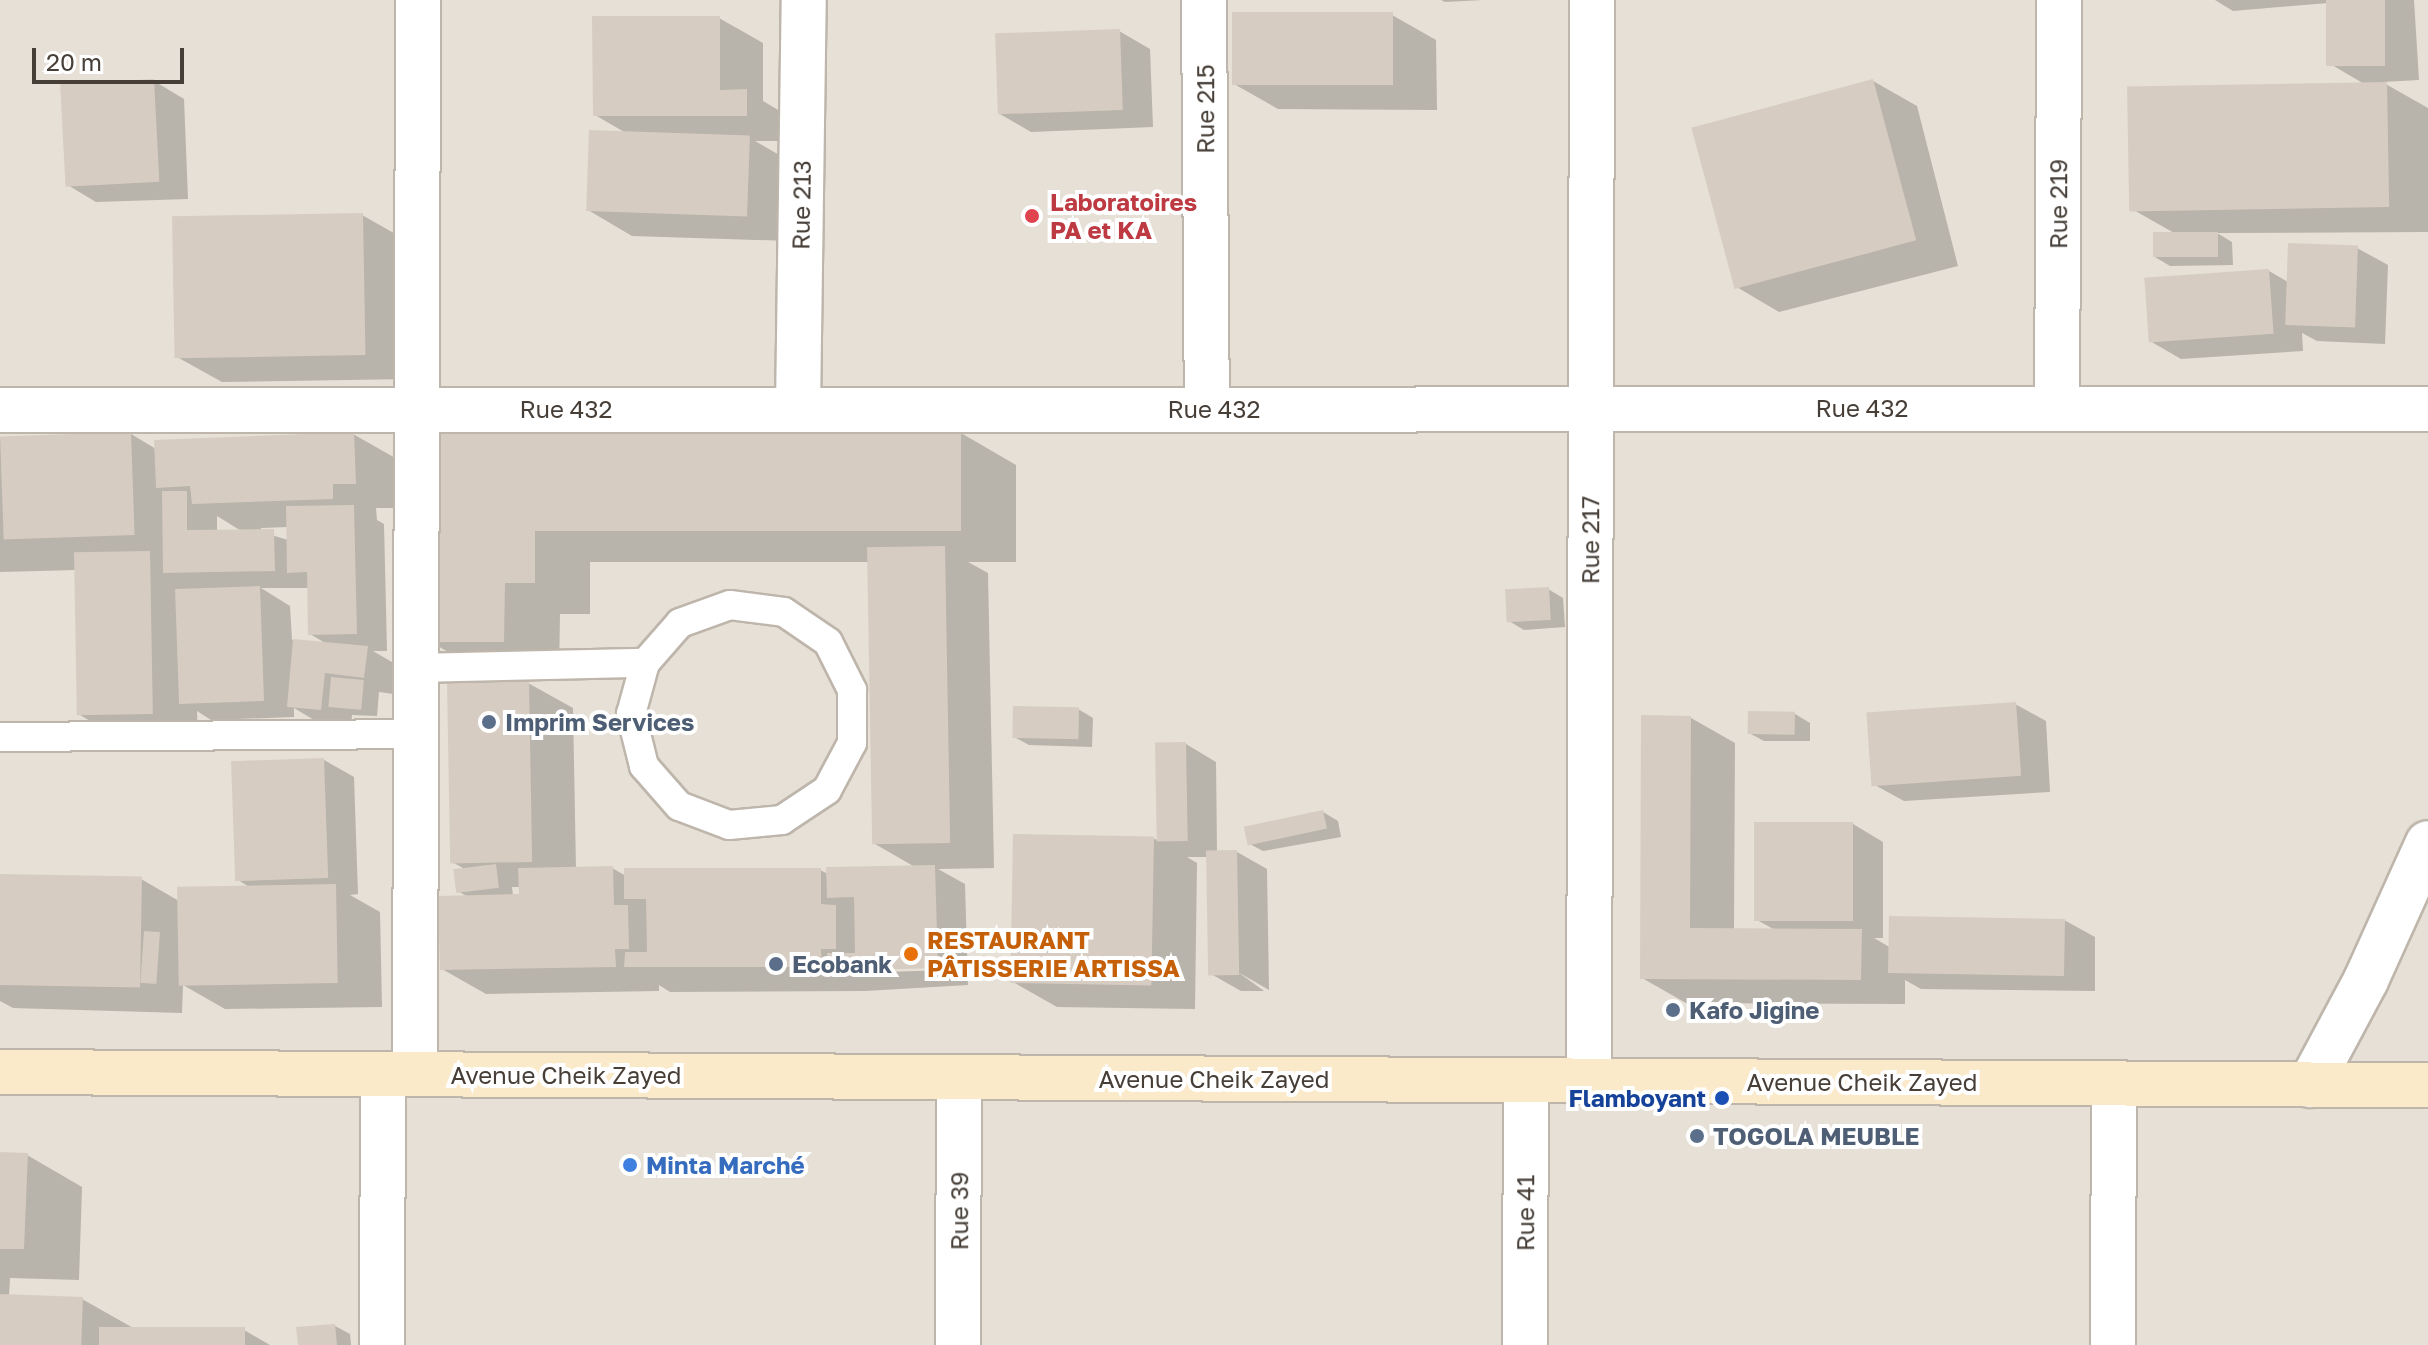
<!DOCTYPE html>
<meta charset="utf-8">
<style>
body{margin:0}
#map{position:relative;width:2428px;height:1345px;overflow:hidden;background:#f3eee8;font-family:"Golos Text",sans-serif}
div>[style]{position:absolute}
.residential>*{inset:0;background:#e6e0d6;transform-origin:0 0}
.shadow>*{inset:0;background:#0003}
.building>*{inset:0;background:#d7ccc1;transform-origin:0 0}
.roads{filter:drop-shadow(2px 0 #beb5ab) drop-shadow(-2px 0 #beb5ab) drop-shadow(0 2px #beb5ab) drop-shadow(0 -2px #beb5ab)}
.service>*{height:28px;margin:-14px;padding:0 14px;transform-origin:14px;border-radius:14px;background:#fff}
.minor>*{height:44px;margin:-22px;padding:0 22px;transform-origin:22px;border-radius:22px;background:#fff}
.secondary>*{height:44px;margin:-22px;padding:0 22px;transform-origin:22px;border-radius:22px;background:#fbeac9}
.dots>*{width:22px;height:22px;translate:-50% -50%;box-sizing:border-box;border:4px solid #fff;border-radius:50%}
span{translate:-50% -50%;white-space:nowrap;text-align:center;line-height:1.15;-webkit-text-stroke:8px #fff;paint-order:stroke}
.street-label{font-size:24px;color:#463e37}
.health-label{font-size:24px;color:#be3a42;font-weight:700}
.left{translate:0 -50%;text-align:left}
.service-label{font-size:24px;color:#4e5e75;font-weight:700}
.food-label{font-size:24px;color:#c56008;font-weight:700}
.transit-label{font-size:24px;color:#164399;font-weight:700}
.right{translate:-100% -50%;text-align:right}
.shop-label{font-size:24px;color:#366cbe;font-weight:700}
.scale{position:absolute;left:32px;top:48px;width:152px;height:36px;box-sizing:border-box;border:4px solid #463e37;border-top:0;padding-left:10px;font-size:24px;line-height:28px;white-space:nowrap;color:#463e37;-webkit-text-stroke:6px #fff;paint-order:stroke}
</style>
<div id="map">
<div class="residential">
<i style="left:0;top:0;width:2428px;height:1345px"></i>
</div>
<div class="shadow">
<i style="clip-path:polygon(1441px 0,1483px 0,1445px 2px)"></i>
<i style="clip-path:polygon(2215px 0,2414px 0,2419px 80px,2382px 82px,2428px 108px,2428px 232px,2217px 233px,2232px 242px,2233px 265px,2170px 266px,2155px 257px,2176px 234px,2130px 208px,2366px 85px,2332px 65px,2328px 3px,2233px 11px)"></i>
<i style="clip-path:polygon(1392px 15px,1436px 40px,1437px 110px,1278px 109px,1234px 84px)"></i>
<i style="clip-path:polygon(719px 18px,763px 43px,763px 101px,790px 117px,790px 141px,755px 141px,793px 163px,790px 241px,632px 236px,588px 210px,626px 133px,595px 115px)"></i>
<i style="clip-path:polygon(1119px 31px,1150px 49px,1153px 127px,1031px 132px,1000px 114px)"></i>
<i style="clip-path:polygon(154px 81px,184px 99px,188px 199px,96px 202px,66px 184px)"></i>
<i style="clip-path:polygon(1873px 81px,1917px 106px,1958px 266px,1779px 312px,1735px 286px)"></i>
<i style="clip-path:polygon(362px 215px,406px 240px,409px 379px,222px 382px,177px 357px)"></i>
<i style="clip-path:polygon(2357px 248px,2388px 265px,2385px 344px,2317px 341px,2302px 333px,2303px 351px,2181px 359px,2150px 341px,2269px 271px,2288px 282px)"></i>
<i style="clip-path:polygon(evenodd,429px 433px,961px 433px,1016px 465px,1016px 562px,968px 562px,988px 573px,994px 868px,938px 869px,965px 884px,968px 985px,865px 991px,670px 992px,659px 985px,659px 991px,486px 994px,442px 969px,468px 897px,458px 891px,465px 869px,452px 862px,528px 683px,573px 708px,576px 869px,612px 868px,626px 876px,820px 870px,828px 874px,915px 867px,875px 844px,869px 562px,590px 562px,590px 614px,560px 614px,559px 673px,485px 673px,429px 641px,429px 433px,512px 887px,521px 887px,521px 896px,513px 896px,512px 887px,429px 433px,948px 966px,949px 970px,885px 972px,885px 968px,948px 966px)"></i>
<i style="clip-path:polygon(evenodd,131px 434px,156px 449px,353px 434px,397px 459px,399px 508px,376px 508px,377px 520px,384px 524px,387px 651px,373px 651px,397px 665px,394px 694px,379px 692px,377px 716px,352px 715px,351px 726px,319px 723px,294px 708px,294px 717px,211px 720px,197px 711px,198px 739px,124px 741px,80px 715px,76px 570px,0 572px,0 438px,131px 434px,217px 516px,243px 532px,217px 532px,217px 516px,131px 434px,288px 527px,288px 540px,261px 532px,261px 528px,288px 527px,131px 434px,261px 588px,309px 588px,310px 634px,327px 644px,292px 640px,290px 606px,261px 588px)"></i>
<i style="clip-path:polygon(1548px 589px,1563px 598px,1565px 627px,1524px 630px,1509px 621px)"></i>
<i style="clip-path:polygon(2015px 704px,2046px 721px,2050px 792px,1904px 801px,1873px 784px)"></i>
<i style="clip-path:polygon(1078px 709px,1093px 718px,1092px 747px,1029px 745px,1014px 737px)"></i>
<i style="clip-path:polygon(1795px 714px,1810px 723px,1810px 741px,1764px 741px,1749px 733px)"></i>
<i style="clip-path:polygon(1691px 718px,1735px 743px,1734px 930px,1775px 930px,1757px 920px,1853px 824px,1883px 842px,1883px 938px,1874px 938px,1891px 948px,2064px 920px,2095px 937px,2095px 991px,1921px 989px,1905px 980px,1905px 1004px,1686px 1003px,1642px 978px)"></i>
<i style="clip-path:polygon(1186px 744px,1216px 762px,1217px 852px,1237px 852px,1267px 869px,1269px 990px,1238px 972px,1264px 991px,1241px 991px,1211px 974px,1208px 857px,1187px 857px,1197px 863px,1195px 1009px,1057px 1007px,1013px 982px,1153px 838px,1159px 841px,1157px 745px)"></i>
<i style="clip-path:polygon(324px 760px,354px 777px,358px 894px,350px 895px,380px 912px,382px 1007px,225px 1009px,183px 985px,182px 1013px,13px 1008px,0 1001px,0 876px,141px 879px,179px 901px,251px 888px,238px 880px)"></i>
<i style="clip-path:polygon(1323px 812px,1338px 821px,1341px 837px,1263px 851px,1248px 843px)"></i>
<i style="clip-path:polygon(0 1154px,27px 1155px,82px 1187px,79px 1280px,10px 1278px,9px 1296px,82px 1299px,135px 1329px,244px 1330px,270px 1345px,0 1345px)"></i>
<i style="clip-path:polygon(335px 1326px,350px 1334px,351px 1345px,300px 1345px)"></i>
</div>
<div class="building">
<i style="left:2326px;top:0;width:59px;height:66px"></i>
<i style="left:1232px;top:12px;width:161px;height:73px"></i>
<i style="clip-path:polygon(592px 16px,720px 16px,720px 90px,747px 89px,747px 116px,593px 116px)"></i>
<i style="left:1120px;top:29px;width:81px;height:125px;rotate:88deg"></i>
<i style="left:154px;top:79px;width:103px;height:94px;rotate:87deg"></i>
<i style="left:1873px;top:79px;width:167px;height:188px;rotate:75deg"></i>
<i style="left:2387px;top:82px;width:125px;height:260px;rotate:89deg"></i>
<i style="left:589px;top:130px;width:161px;height:81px;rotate:2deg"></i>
<i style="left:363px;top:213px;width:142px;height:191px;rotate:89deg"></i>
<i style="left:2218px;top:232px;width:25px;height:65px;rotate:90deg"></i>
<i style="left:2288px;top:243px;width:70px;height:82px;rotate:2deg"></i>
<i style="left:2269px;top:269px;width:65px;height:125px;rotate:86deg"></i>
<i style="clip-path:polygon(427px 431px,961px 431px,961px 531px,535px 531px,535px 583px,505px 583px,504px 642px,427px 642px)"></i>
<i style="left:131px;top:432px;width:103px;height:131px;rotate:88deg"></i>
<i style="clip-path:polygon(354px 432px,356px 484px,333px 484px,333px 499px,192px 504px,190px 486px,156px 488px,154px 440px)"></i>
<i style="clip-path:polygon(162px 491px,187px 491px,187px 530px,274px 529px,275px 571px,163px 573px)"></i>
<i style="clip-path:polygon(354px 505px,357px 634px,308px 635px,307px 572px,287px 573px,286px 506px)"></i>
<i style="left:945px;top:546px;width:297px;height:78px;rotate:89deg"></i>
<i style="left:150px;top:551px;width:163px;height:76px;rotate:89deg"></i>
<i style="left:260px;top:586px;width:115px;height:85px;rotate:88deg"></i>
<i style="left:1549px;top:587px;width:33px;height:44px;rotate:87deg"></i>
<i style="clip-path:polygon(293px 639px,368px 646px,364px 678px,325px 673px,321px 710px,287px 707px)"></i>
<i style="left:331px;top:677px;width:33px;height:30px;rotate:5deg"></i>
<i style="left:529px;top:681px;width:181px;height:82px;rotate:89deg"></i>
<i style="left:2016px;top:702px;width:74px;height:150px;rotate:86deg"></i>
<i style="left:1013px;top:706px;width:66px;height:32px;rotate:1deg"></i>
<i style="left:1748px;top:711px;width:47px;height:23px;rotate:1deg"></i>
<i style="clip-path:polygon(1641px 715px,1691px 716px,1690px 928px,1862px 929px,1861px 980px,1640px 979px)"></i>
<i style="left:1186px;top:742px;width:99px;height:31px;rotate:89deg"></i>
<i style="left:324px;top:758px;width:120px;height:93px;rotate:88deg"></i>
<i style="left:1323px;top:810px;width:19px;height:81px;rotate:78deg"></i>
<i style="left:1754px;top:822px;width:99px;height:99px"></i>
<i style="left:1013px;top:834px;width:141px;height:149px;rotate:1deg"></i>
<i style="left:1237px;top:850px;width:125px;height:31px;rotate:89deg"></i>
<i style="left:496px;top:864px;width:24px;height:43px;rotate:83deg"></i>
<i style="clip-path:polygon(935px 865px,938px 968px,828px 971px,827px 953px,855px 953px,854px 897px,827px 898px,826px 867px)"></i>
<i style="clip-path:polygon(613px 866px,614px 905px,628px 905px,629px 949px,615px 949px,616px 967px,440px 970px,438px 896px,519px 894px,518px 868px)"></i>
<i style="clip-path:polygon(624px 868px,821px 868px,821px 904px,836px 905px,836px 949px,821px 949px,822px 967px,624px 967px,625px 952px,647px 952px,646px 899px,624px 899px)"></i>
<i style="left:0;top:874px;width:142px;height:111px;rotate:1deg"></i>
<i style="left:336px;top:884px;width:99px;height:159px;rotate:89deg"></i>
<i style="left:1889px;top:916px;width:176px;height:57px;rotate:1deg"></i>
<i style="left:144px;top:931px;width:16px;height:52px;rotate:4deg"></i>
<i style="clip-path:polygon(0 1152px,28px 1153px,24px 1249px,0 1249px)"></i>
<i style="left:0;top:1294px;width:83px;height:51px;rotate:2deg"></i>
<i style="clip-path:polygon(335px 1324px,337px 1345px,298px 1345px,296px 1327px)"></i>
<i style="left:99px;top:1327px;width:146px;height:18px"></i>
</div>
<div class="roads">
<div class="service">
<i style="left:416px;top:668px;width:229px;rotate:-1.3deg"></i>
<i style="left:645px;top:663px;width:53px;rotate:-48.8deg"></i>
<i style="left:680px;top:623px;width:53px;rotate:-19.8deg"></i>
<i style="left:730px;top:605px;width:54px;rotate:7.4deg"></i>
<i style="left:784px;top:612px;width:53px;rotate:34.3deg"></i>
<i style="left:828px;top:642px;width:54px;rotate:63.4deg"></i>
<i style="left:852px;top:690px;width:53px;rotate:90deg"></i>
<i style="left:852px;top:743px;width:53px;rotate:118deg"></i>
<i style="left:827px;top:790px;width:54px;rotate:146.3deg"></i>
<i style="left:782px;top:820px;width:53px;rotate:174.6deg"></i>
<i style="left:729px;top:825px;width:53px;rotate:-159.2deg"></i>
<i style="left:679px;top:806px;width:53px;rotate:-131.2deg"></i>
<i style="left:644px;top:766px;width:54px;rotate:-104deg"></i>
<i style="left:631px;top:714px;width:53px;rotate:-74.6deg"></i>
<i style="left:0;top:737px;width:416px;rotate:-0.4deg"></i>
</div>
<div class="minor">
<i style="left:1204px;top:0;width:409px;rotate:89.6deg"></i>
<i style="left:2057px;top:408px;width:408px;rotate:-89.7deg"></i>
<i style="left:798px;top:409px;width:409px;rotate:-89.2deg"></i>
<i style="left:0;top:410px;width:2428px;rotate:-0.02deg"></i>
<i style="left:415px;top:1074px;width:1074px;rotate:-89.84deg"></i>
<i style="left:1589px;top:1081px;width:1081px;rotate:-89.84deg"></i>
<i style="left:2310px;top:1085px;width:119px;rotate:-61.9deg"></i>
<i style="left:2366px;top:980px;width:150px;rotate:-65.7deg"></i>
<i style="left:382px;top:1345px;width:271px;rotate:-89.8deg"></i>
<i style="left:958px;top:1345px;width:268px;rotate:-89.8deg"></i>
<i style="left:1525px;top:1345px;width:264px;rotate:-89.8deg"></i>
<i style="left:2113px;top:1345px;width:261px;rotate:-89.8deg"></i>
</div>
<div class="secondary">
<i style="left:0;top:1072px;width:2428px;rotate:0.31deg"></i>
</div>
</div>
<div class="dots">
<i style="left:1032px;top:216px;background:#e0444e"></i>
<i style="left:489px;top:722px;background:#5c6f8a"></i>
<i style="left:911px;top:954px;background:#e8710a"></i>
<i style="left:776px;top:964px;background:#5c6f8a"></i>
<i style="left:1673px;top:1010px;background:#5c6f8a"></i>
<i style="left:1722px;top:1098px;background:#1a4fb4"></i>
<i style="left:1697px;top:1136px;background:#5c6f8a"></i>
<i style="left:630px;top:1165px;background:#3f7fe0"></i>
</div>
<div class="street-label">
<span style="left:1205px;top:109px;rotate:-90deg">Rue 215</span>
<span style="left:2058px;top:204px;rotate:-90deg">Rue 219</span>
<span style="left:801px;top:205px;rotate:-89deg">Rue 213</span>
<span style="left:1862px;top:408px">Rue 432</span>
<span style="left:566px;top:409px">Rue 432</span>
<span style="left:1214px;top:409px">Rue 432</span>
<span style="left:1590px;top:540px;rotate:-90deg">Rue 217</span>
<span style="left:566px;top:1075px">Avenue Cheik Zayed</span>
<span style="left:1214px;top:1079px">Avenue Cheik Zayed</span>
<span style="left:1862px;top:1082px">Avenue Cheik Zayed</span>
<span style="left:959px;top:1211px;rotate:-90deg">Rue 39</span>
<span style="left:1525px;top:1213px;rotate:-90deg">Rue 41</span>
</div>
<div class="health-label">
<span class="left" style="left:1050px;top:216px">Laboratoires<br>PA et KA</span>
</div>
<div class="service-label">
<span class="left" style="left:505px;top:722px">Imprim Services</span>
<span class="left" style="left:792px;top:964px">Ecobank</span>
<span class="left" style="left:1689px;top:1010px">Kafo Jigine</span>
<span class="left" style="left:1713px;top:1136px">TOGOLA MEUBLE</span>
</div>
<div class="food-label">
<span class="left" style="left:927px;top:954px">RESTAURANT<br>PÂTISSERIE ARTISSA</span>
</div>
<div class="transit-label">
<span class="right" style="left:1706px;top:1098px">Flamboyant</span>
</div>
<div class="shop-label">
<span class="left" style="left:646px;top:1165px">Minta Marché</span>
</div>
<div class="scale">20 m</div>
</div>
